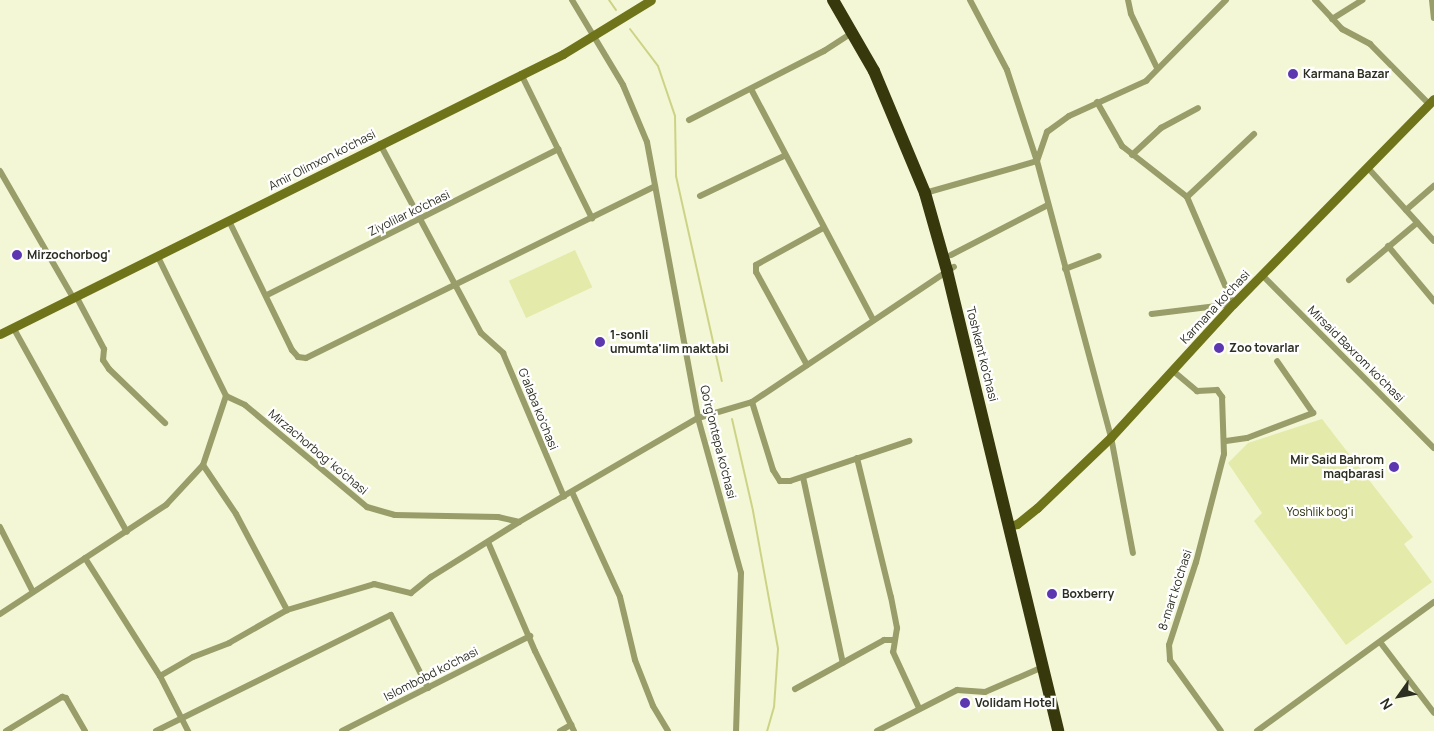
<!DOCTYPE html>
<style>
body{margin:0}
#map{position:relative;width:1434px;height:731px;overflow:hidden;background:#f3f7d5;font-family:Manrope,sans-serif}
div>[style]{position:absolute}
.green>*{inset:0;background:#e4eaaa;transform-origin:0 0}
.stream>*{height:2px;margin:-1px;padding:0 1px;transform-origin:1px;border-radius:1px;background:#cdd386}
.street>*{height:6px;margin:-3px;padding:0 3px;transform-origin:3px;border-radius:3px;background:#999d69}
.secondary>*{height:9px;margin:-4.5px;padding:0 4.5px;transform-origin:4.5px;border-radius:4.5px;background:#6f7319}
.highway>*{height:12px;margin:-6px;padding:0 6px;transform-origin:6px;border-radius:6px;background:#37390c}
.dots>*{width:14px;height:14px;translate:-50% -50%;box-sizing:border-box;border:2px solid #fff;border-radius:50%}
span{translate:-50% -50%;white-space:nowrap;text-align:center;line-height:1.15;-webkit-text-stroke:4.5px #fff;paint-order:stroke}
.poi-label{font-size:12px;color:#2c2e21;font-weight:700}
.left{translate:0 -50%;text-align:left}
.right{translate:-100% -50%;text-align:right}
.street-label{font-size:12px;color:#2c2e21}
.park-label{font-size:12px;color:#303210}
.north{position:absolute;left:1374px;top:671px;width:50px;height:50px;-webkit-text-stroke:4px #fff;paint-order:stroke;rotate:238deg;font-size:14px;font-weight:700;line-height:20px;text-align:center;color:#2c2e21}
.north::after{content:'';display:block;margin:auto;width:18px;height:22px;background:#2c2e21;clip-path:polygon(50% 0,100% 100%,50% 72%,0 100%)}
</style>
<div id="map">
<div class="green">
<i style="left:575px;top:250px;width:41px;height:73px;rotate:65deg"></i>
<i style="clip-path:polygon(1322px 419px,1413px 537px,1404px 544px,1432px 582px,1346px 645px,1254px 521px,1262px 513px,1228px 463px,1248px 443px)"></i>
</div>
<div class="stream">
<i style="left:609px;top:0;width:12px;rotate:55deg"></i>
<i style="left:630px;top:29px;width:46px;rotate:52.9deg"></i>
<i style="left:658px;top:66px;width:53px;rotate:71.2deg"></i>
<i style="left:675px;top:116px;width:60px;rotate:89deg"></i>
<i style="left:676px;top:176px;width:210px;rotate:77.4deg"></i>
<i style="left:732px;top:419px;width:94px;rotate:77.1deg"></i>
<i style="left:753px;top:511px;width:140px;rotate:79.7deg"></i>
<i style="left:778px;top:649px;width:58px;rotate:93.9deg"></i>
<i style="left:774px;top:707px;width:25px;rotate:106deg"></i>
</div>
<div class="street">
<i style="left:572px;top:0;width:99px;rotate:59deg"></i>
<i style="left:623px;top:85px;width:62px;rotate:67.2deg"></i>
<i style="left:647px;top:142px;width:281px;rotate:79.5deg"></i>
<i style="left:698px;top:418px;width:161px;rotate:74.5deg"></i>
<i style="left:741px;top:573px;width:158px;rotate:91.8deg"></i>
<i style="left:970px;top:0;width:79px;rotate:62.1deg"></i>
<i style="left:1007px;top:70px;width:96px;rotate:71.8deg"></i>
<i style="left:1037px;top:161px;width:286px;rotate:75deg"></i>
<i style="left:1111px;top:437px;width:118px;rotate:79.3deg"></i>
<i style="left:1128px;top:0;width:14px;rotate:78deg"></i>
<i style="left:1131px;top:14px;width:60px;rotate:64.3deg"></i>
<i style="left:1315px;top:0;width:40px;rotate:47deg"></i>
<i style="left:1342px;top:29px;width:32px;rotate:28deg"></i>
<i style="left:1370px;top:44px;width:84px;rotate:45.5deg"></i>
<i style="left:1432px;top:0;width:18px;rotate:84deg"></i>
<i style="left:1332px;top:19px;width:36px;rotate:-32deg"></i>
<i style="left:521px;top:74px;width:161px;rotate:63.8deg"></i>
<i style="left:751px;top:89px;width:260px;rotate:62.1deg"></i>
<i style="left:1097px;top:102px;width:51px;rotate:60.4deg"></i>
<i style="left:1122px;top:146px;width:83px;rotate:38.1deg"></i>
<i style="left:1187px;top:197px;width:116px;rotate:66.7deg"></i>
<i style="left:1233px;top:304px;width:82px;rotate:173deg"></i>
<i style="left:689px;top:120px;width:152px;rotate:-27.1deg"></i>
<i style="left:824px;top:51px;width:33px;rotate:-33deg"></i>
<i style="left:380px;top:144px;width:214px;rotate:61.9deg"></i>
<i style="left:481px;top:333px;width:30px;rotate:42deg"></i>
<i style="left:503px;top:353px;width:156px;rotate:67deg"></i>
<i style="left:1132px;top:155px;width:40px;rotate:-43deg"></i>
<i style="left:1161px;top:128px;width:42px;rotate:-28.4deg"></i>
<i style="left:1037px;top:161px;width:31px;rotate:-71deg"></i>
<i style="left:1047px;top:132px;width:27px;rotate:-36deg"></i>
<i style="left:1069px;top:116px;width:85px;rotate:-24.4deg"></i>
<i style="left:1146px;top:81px;width:114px;rotate:-45.4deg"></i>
<i style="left:1368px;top:168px;width:98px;rotate:47.9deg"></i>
<i style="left:0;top:171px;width:148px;rotate:60deg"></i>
<i style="left:925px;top:193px;width:116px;rotate:-15.9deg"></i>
<i style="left:700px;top:196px;width:93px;rotate:-25.5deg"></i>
<i style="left:1187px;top:197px;width:92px;rotate:-43.2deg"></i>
<i style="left:1406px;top:210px;width:37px;rotate:-41deg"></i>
<i style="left:229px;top:221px;width:144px;rotate:64deg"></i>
<i style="left:292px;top:350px;width:9px;rotate:49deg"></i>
<i style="left:298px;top:357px;width:8px;rotate:7deg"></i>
<i style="left:306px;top:358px;width:389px;rotate:-26.2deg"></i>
<i style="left:1388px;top:246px;width:72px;rotate:50.1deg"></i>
<i style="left:951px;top:255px;width:109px;rotate:-27.3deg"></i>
<i style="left:158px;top:257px;width:155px;rotate:63.9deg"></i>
<i style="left:226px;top:396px;width:21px;rotate:25deg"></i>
<i style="left:245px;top:405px;width:159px;rotate:39.9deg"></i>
<i style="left:367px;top:507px;width:29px;rotate:16deg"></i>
<i style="left:395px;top:515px;width:103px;rotate:1.1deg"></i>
<i style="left:498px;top:517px;width:22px;rotate:13deg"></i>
<i style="left:1065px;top:269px;width:36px;rotate:-21deg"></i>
<i style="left:1262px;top:275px;width:244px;rotate:45.2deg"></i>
<i style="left:1349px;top:280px;width:89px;rotate:-40deg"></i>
<i style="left:267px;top:295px;width:326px;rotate:-26.6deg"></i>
<i style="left:77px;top:298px;width:58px;rotate:62.1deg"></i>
<i style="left:104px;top:349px;width:11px;rotate:95deg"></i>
<i style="left:103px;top:360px;width:11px;rotate:56deg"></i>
<i style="left:109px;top:369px;width:78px;rotate:44deg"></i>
<i style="left:14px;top:329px;width:232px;rotate:60.9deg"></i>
<i style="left:807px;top:365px;width:106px;rotate:-118.7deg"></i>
<i style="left:756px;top:272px;width:7px;rotate:-90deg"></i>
<i style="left:756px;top:265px;width:77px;rotate:-28.9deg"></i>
<i style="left:1172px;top:370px;width:33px;rotate:40deg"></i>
<i style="left:1197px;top:391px;width:20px;rotate:-3deg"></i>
<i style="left:1217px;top:390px;width:9px;rotate:54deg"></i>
<i style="left:1222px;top:397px;width:57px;rotate:88deg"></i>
<i style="left:1224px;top:454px;width:112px;rotate:104.5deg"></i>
<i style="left:1196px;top:562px;width:87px;rotate:108deg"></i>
<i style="left:1169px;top:645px;width:15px;rotate:86deg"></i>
<i style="left:1170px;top:660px;width:87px;rotate:54.3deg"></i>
<i style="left:752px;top:402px;width:71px;rotate:72.8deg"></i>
<i style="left:773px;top:470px;width:13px;rotate:58deg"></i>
<i style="left:780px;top:481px;width:10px"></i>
<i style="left:790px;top:481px;width:126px;rotate:-18.6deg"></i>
<i style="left:1226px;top:441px;width:21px;rotate:-8deg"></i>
<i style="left:1247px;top:438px;width:71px;rotate:-20.7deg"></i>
<i style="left:1313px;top:413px;width:63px;rotate:-124.7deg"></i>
<i style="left:857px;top:458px;width:143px;rotate:76.3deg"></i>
<i style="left:891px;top:597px;width:32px;rotate:79deg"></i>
<i style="left:897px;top:628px;width:24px;rotate:99deg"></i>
<i style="left:893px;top:652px;width:62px;rotate:65.1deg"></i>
<i style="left:203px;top:465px;width:59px;rotate:56deg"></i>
<i style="left:236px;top:514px;width:109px;rotate:62deg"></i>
<i style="left:803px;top:477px;width:190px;rotate:77.9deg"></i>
<i style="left:572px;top:492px;width:115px;rotate:65.4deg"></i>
<i style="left:620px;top:597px;width:65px;rotate:76.6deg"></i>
<i style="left:635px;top:660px;width:49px;rotate:68.6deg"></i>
<i style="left:653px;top:706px;width:29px;rotate:59deg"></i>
<i style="left:0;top:527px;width:71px;rotate:63.1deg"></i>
<i style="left:488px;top:542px;width:119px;rotate:66.7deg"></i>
<i style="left:535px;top:651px;width:89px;rotate:64deg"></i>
<i style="left:85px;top:558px;width:140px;rotate:57.6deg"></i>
<i style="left:160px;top:676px;width:62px;rotate:63deg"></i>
<i style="left:0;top:614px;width:199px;rotate:-33.3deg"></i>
<i style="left:166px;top:505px;width:54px;rotate:-47.2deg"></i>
<i style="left:203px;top:465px;width:73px;rotate:-71.6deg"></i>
<i style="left:1380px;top:642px;width:89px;rotate:52.7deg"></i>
<i style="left:160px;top:676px;width:38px;rotate:-30deg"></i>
<i style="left:193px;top:657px;width:39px;rotate:-21deg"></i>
<i style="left:229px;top:643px;width:67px;rotate:-29.6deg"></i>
<i style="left:287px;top:610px;width:91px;rotate:-16.6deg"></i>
<i style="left:374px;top:584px;width:38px;rotate:14deg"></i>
<i style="left:411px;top:593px;width:26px;rotate:-39deg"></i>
<i style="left:431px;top:577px;width:104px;rotate:-32deg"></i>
<i style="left:519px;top:522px;width:207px;rotate:-30.2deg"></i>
<i style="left:698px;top:418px;width:56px;rotate:-16.5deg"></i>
<i style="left:752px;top:402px;width:243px;rotate:-33.8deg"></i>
<i style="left:795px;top:689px;width:102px;rotate:-28.8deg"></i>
<i style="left:884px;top:640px;width:10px"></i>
<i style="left:6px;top:731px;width:66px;rotate:-31.3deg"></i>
<i style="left:62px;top:697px;width:4px;rotate:14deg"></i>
<i style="left:66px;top:698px;width:38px;rotate:60deg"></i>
<i style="left:156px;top:731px;width:262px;rotate:-26.3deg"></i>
<i style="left:391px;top:615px;width:82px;rotate:63.1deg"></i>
<i style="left:342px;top:731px;width:211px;rotate:-26.8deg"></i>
<i style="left:560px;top:731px;width:13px;rotate:-29deg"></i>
<i style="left:877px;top:731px;width:90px;rotate:-27.1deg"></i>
<i style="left:957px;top:690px;width:28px;rotate:4deg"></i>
<i style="left:985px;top:692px;width:63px;rotate:-23.3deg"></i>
<i style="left:1257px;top:731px;width:219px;rotate:-36.1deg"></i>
</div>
<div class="secondary">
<i style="left:0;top:334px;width:629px;rotate:-26.44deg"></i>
<i style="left:563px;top:54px;width:103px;rotate:-31.5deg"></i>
<i style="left:1009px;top:526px;width:8px;rotate:-14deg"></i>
<i style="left:1017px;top:524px;width:26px;rotate:-39deg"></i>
<i style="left:1037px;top:508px;width:103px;rotate:-43.8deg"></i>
<i style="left:1111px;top:437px;width:180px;rotate:-47.5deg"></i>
<i style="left:1233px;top:304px;width:287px;rotate:-45.6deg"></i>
</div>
<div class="highway">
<i style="left:833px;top:0;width:82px;rotate:60deg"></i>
<i style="left:874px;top:71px;width:132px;rotate:67.3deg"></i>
<i style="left:925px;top:193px;width:81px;rotate:74.2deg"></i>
<i style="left:947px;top:271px;width:473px;rotate:76.4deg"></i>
</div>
<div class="dots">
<i style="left:1293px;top:74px;background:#5d37af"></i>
<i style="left:17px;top:255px;background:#5d37af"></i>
<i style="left:600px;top:342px;background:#5d37af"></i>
<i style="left:1219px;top:348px;background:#5d37af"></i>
<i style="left:1394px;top:467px;background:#5d37af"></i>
<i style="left:1052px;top:594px;background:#5d37af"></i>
<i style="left:965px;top:703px;background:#5d37af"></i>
</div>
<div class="poi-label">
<span class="left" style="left:1303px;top:74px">Karmana Bazar</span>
<span class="left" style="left:27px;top:255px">Mirzochorbog'</span>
<span class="left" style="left:610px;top:342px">1-sonli<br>umumta'lim maktabi</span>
<span class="left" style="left:1229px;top:348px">Zoo tovarlar</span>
<span class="right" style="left:1384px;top:467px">Mir Said Bahrom<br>maqbarasi</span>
<span class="left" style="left:1062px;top:594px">Boxberry</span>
<span class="left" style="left:975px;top:703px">Volidam Hotel</span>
</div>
<div class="street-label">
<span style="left:322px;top:160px;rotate:-27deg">Amir Olimxon ko'chasi</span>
<span style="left:409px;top:213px;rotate:-26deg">Ziyolilar ko'chasi</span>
<span style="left:1215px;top:307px;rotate:-47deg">Karmana ko'chasi</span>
<span style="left:982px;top:354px;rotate:76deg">Toshkent ko'chasi</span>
<span style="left:1356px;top:354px;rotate:45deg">Mirsaid Baxrom ko'chasi</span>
<span style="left:538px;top:409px;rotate:68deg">G'alaba ko'chasi</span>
<span style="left:718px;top:442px;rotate:76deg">Qo'rg'ontepa ko'chasi</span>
<span style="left:318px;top:452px;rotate:40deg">Mirzachorbog' ko'chasi</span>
<span style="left:1175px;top:590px;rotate:-72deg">8-mart ko'chasi</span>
<span style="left:431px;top:674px;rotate:-27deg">Islombobd ko'chasi</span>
</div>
<div class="park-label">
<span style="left:1320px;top:512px">Yoshlik bog'i</span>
</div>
<div class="north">N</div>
</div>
